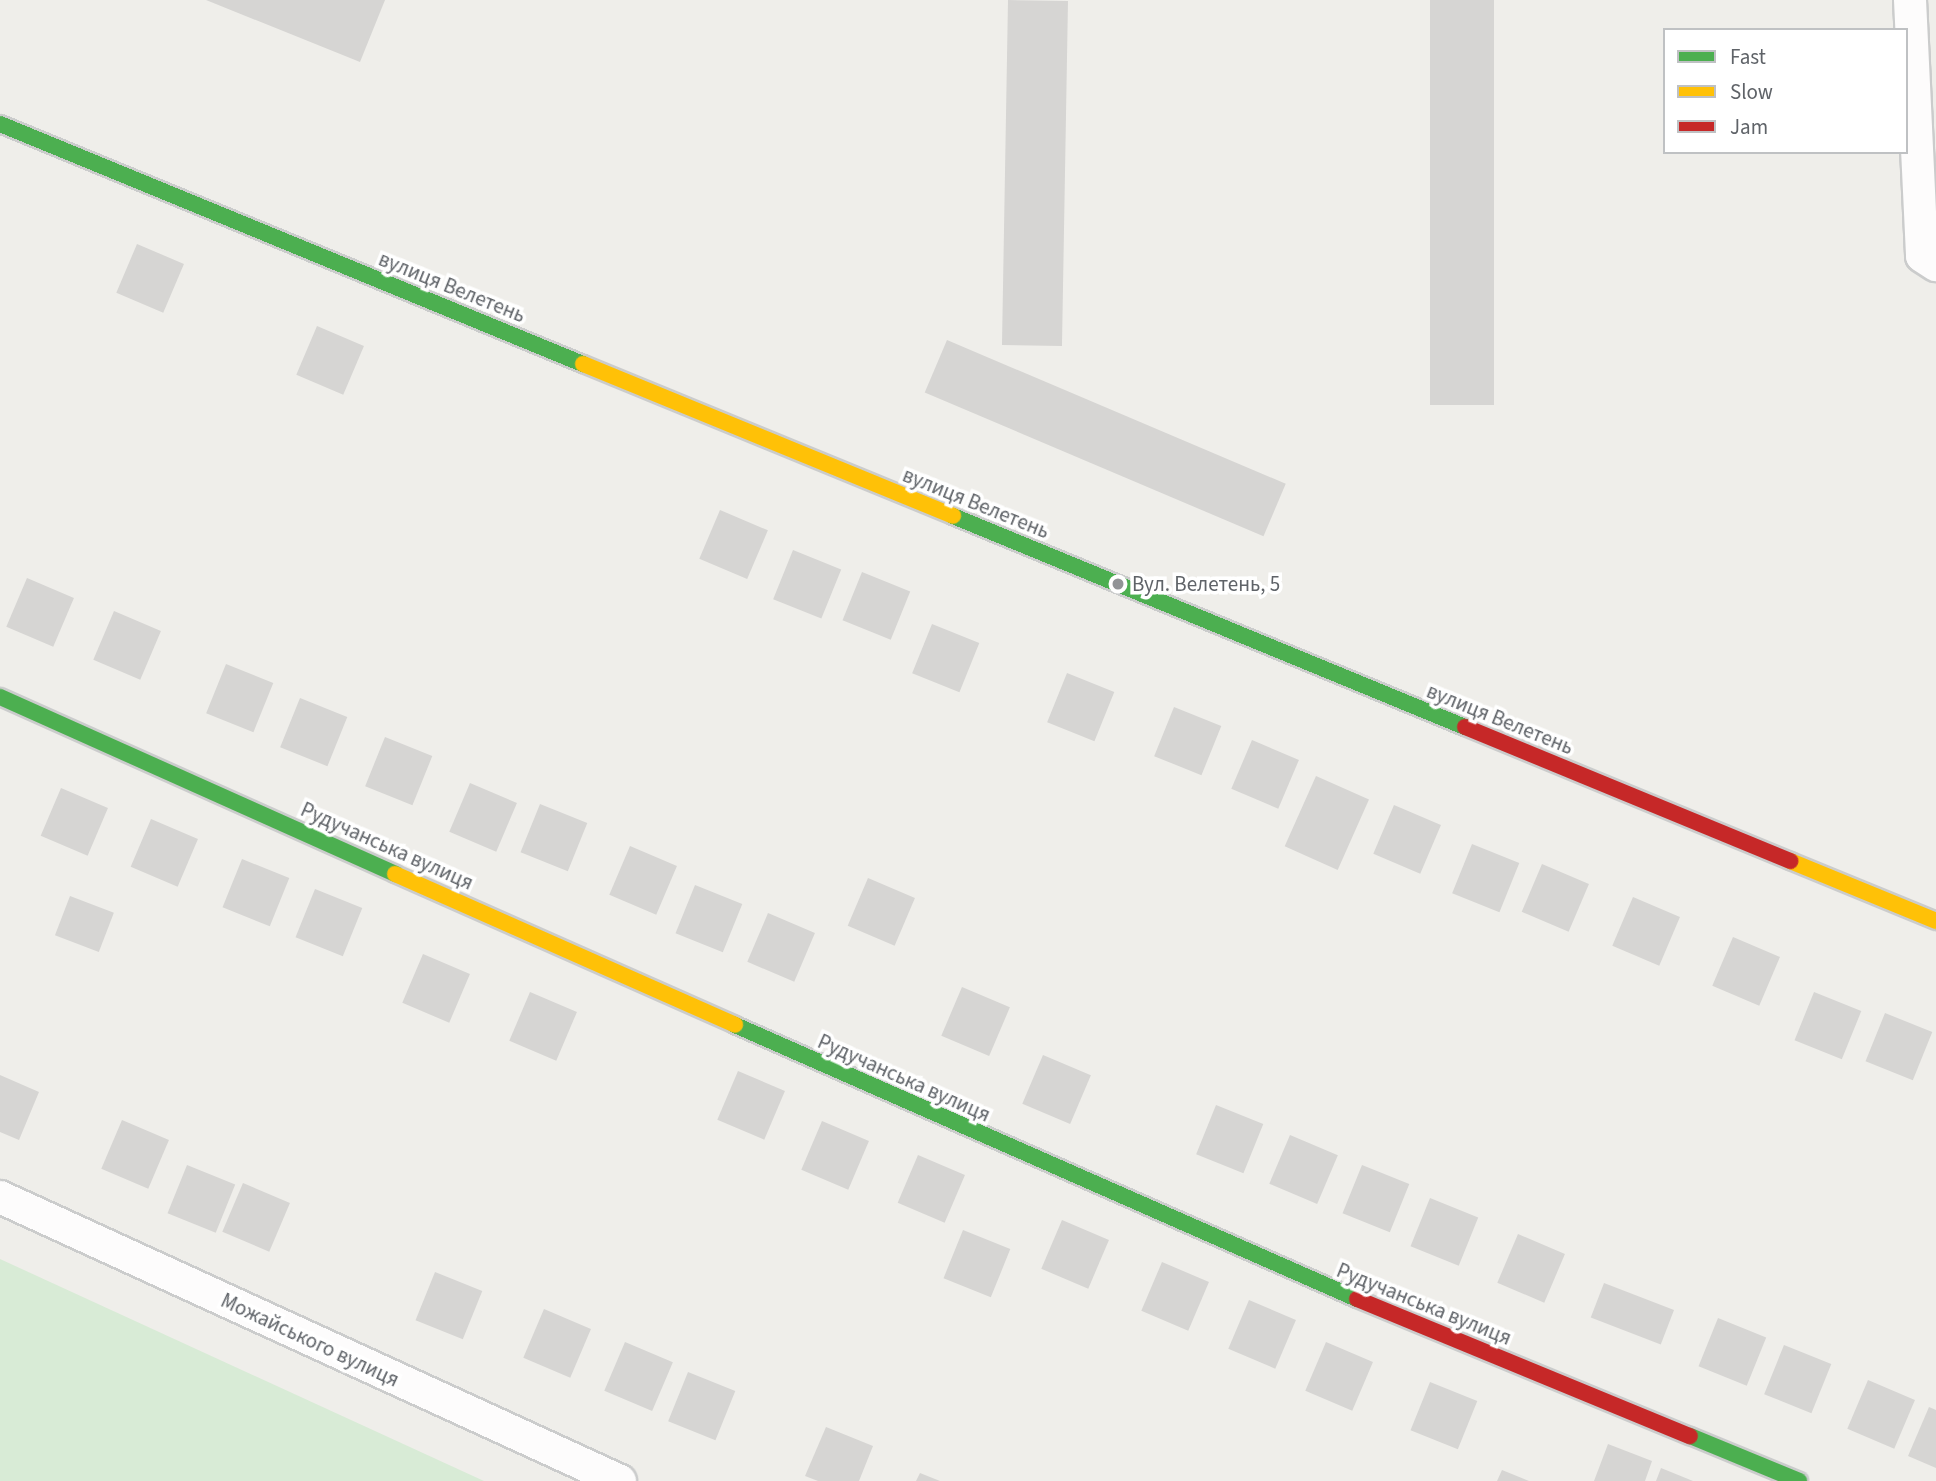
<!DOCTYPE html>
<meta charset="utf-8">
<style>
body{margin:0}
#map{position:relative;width:1936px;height:1481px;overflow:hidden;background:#efeeea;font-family:"Source Sans 3",sans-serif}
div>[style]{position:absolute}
.green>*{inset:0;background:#d8ebd6}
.building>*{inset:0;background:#d6d5d3;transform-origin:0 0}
.roads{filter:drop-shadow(2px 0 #cbcccc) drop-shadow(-2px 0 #cbcccc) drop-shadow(0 2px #cbcccc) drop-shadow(0 -2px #cbcccc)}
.street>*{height:32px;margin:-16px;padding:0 16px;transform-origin:16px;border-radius:16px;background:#fdfcfc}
.fast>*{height:16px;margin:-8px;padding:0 8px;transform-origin:8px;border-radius:8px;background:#4caf50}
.slow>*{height:16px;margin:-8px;padding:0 8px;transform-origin:8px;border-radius:8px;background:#ffc107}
.jam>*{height:16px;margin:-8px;padding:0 8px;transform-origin:8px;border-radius:8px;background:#c62828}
.dots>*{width:19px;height:19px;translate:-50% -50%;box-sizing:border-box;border:4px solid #fff;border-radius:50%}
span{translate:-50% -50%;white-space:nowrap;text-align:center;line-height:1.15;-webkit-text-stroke:7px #fff;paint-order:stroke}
.street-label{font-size:21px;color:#5f6368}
.poi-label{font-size:21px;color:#5f6368}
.left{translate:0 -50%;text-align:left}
.legend{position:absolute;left:1663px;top:28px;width:245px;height:126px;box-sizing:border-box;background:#fff;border:2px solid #bfc1c3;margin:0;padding:9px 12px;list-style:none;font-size:21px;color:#5f6368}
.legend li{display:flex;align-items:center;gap:14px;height:35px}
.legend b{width:35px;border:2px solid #bfc1c3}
</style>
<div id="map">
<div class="green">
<i style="clip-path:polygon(0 1259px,484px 1481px,0 1481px)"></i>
</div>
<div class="building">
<i style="clip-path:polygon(206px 0,385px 0,360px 62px)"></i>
<i style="left:1008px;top:0;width:60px;height:345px;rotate:1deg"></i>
<i style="left:1430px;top:0;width:64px;height:405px"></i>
<i style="left:137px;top:244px;width:51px;height:53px;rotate:23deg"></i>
<i style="left:317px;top:326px;width:51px;height:53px;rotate:23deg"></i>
<i style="left:947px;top:340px;width:368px;height:57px;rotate:23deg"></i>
<i style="left:720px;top:510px;width:52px;height:53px;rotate:23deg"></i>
<i style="left:793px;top:550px;width:52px;height:53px;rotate:22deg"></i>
<i style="left:862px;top:572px;width:52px;height:52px;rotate:22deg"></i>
<i style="left:27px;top:578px;width:51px;height:53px;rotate:23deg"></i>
<i style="left:114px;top:611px;width:51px;height:53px;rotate:23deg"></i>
<i style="left:932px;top:624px;width:51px;height:53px;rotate:22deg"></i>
<i style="left:226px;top:664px;width:51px;height:53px;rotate:22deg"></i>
<i style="left:1067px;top:673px;width:51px;height:53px;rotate:22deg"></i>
<i style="left:300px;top:698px;width:51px;height:53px;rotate:22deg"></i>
<i style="left:1174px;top:707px;width:51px;height:53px;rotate:22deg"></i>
<i style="left:385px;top:737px;width:51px;height:53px;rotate:22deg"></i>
<i style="left:1252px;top:740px;width:51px;height:53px;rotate:23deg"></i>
<i style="left:1316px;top:776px;width:58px;height:77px;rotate:24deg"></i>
<i style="left:470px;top:783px;width:51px;height:53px;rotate:23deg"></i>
<i style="left:61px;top:788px;width:51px;height:52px;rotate:23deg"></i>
<i style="left:540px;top:804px;width:51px;height:52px;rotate:22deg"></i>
<i style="left:1394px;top:805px;width:51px;height:53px;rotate:23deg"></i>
<i style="left:151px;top:819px;width:51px;height:52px;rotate:23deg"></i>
<i style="left:1472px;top:844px;width:51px;height:53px;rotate:22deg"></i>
<i style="left:630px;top:846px;width:51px;height:53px;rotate:23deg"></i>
<i style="left:242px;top:859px;width:51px;height:52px;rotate:22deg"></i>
<i style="left:1542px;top:864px;width:51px;height:52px;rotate:23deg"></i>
<i style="left:868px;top:878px;width:51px;height:52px;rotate:23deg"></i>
<i style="left:695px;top:885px;width:51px;height:52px;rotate:22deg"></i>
<i style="left:315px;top:889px;width:51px;height:52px;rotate:22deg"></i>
<i style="left:70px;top:896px;width:47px;height:42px;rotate:21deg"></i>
<i style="left:1633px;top:897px;width:51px;height:53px;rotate:23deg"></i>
<i style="left:768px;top:913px;width:51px;height:53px;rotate:23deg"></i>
<i style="left:1733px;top:937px;width:51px;height:53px;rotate:23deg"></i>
<i style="left:423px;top:954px;width:51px;height:53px;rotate:23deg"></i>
<i style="left:962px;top:987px;width:52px;height:53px;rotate:23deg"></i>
<i style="left:530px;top:992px;width:51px;height:53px;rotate:23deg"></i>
<i style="left:1814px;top:992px;width:51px;height:52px;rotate:22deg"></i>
<i style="left:1885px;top:1013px;width:51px;height:52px;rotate:22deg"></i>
<i style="left:1043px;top:1055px;width:52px;height:53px;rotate:23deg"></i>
<i style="left:738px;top:1071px;width:51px;height:53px;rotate:23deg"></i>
<i style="clip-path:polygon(0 1075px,39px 1092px,19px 1140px,0 1132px)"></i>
<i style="left:1216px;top:1105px;width:51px;height:53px;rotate:22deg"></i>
<i style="left:122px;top:1120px;width:51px;height:53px;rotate:23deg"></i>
<i style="left:822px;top:1121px;width:51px;height:53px;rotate:23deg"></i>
<i style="left:1290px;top:1135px;width:52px;height:53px;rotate:23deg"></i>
<i style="left:918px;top:1155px;width:51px;height:52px;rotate:23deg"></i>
<i style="left:187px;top:1165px;width:52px;height:52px;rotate:22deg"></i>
<i style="left:1362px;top:1165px;width:51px;height:52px;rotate:22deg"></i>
<i style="left:243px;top:1183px;width:51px;height:53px;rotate:23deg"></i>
<i style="left:1430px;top:1198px;width:52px;height:52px;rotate:22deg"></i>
<i style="left:1062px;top:1220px;width:51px;height:53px;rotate:23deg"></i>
<i style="left:963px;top:1230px;width:51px;height:52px;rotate:22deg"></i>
<i style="left:1518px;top:1234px;width:51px;height:53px;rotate:23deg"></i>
<i style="left:1162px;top:1262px;width:51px;height:53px;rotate:23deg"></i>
<i style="left:435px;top:1272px;width:51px;height:52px;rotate:22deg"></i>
<i style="left:1604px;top:1283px;width:75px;height:37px;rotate:21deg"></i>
<i style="left:1249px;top:1300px;width:51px;height:53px;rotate:23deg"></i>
<i style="left:544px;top:1309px;width:51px;height:53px;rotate:23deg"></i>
<i style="left:1718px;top:1318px;width:52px;height:52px;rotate:22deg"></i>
<i style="left:625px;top:1342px;width:52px;height:53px;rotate:23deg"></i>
<i style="left:1326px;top:1342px;width:51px;height:53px;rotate:23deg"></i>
<i style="left:1784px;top:1345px;width:51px;height:53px;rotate:22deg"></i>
<i style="left:688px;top:1372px;width:51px;height:53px;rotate:22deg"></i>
<i style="left:1868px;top:1380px;width:51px;height:53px;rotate:23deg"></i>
<i style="left:1430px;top:1382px;width:51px;height:52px;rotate:22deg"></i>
<i style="clip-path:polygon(1929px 1407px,1936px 1410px,1936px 1468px,1908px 1456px)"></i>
<i style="clip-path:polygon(826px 1427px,873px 1446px,859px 1481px,818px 1481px,805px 1476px)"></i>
<i style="clip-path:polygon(1608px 1444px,1652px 1461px,1645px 1481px,1594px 1481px)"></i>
<i style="clip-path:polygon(1661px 1468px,1693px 1481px,1656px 1481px)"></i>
<i style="clip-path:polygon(1502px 1470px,1529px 1481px,1497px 1481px)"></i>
<i style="clip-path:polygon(920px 1473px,940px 1481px,916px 1481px)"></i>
</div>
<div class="roads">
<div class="street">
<i style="left:1910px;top:0;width:256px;rotate:87.3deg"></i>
<i style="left:1922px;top:256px;width:17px;rotate:33deg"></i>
<i style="left:0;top:1197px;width:682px;rotate:24.61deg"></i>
</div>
<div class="fast">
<i style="left:0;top:124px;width:630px;rotate:22.38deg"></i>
<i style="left:953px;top:516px;width:554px;rotate:22.4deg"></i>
<i style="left:0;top:697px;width:433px;rotate:24.1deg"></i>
<i style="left:735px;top:1025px;width:680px;rotate:23.77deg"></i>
<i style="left:1690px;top:1436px;width:118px;rotate:22.4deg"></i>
</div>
<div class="slow">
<i style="left:583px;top:364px;width:400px;rotate:22.3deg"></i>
<i style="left:1790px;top:861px;width:158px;rotate:22.3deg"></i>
<i style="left:395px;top:874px;width:372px;rotate:23.9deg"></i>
</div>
<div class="jam">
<i style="left:1465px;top:727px;width:352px;rotate:22.4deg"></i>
<i style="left:1357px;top:1299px;width:360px;rotate:22.4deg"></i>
</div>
</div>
<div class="dots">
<i style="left:1118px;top:584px;background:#919496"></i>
</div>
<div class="street-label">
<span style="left:452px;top:287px;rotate:22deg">вулиця Велетень</span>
<span style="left:976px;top:503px;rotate:22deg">вулиця Велетень</span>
<span style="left:1500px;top:719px;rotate:22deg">вулиця Велетень</span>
<span style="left:387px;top:846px;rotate:24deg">Рудучанська вулиця</span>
<span style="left:904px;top:1078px;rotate:24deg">Рудучанська вулиця</span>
<span style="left:1424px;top:1304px;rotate:22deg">Рудучанська вулиця</span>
<span style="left:310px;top:1340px;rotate:25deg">Можайського вулиця</span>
</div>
<div class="poi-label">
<span class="left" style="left:1132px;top:584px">Вул. Велетень, 5</span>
</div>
<ul class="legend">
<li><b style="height:9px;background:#4caf50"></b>Fast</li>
<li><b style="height:9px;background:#ffc107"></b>Slow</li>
<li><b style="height:9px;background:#c62828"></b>Jam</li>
</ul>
</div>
